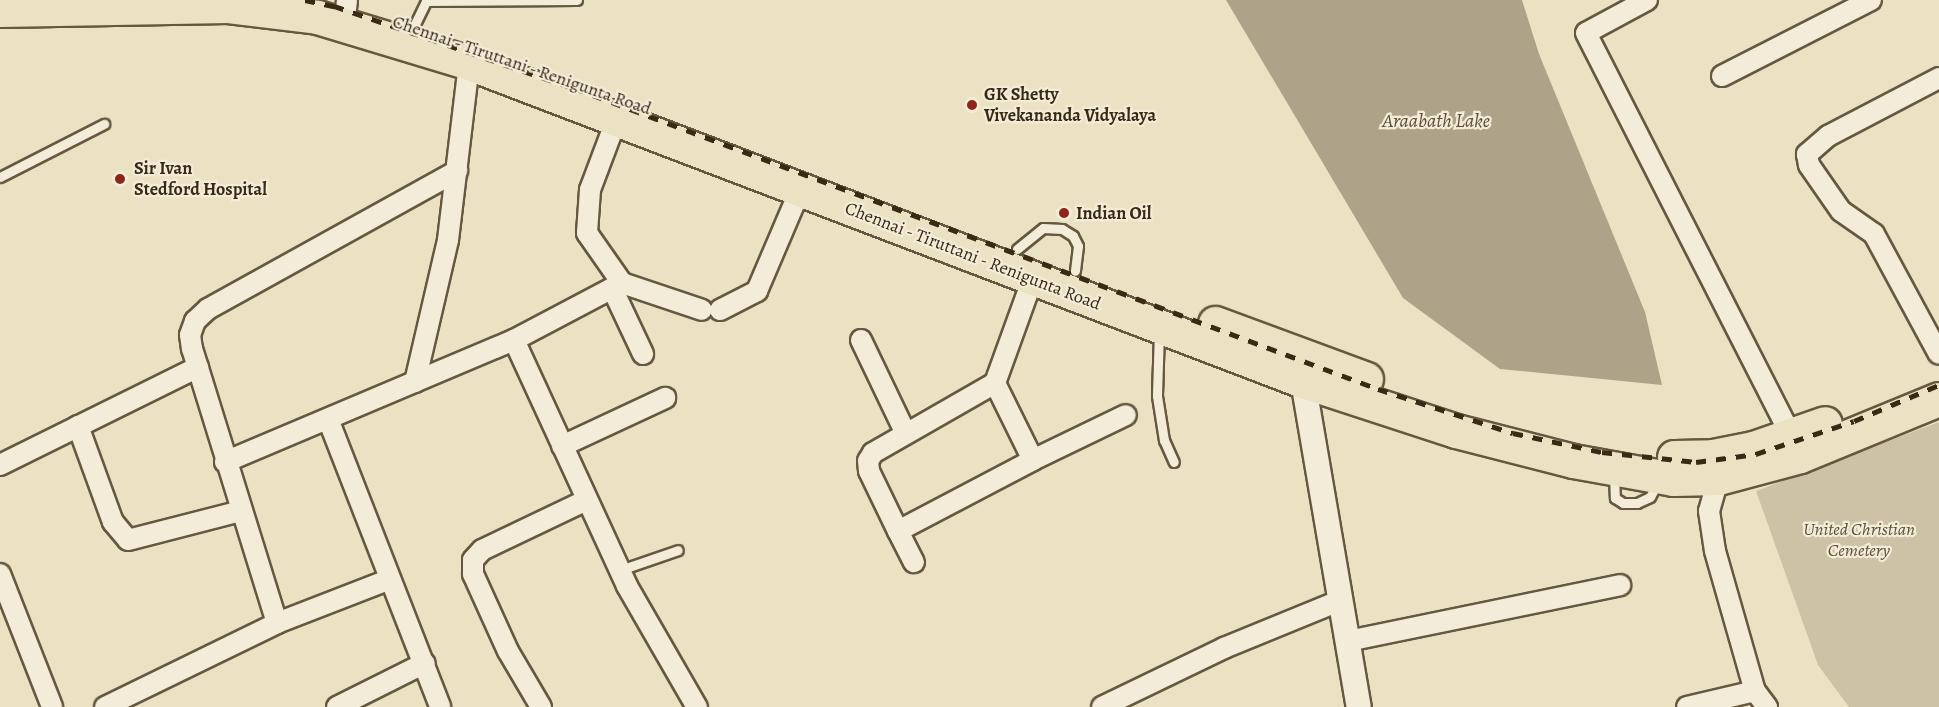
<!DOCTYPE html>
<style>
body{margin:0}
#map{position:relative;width:1939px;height:707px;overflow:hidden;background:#ebe1c3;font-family:Alegreya,serif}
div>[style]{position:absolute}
.green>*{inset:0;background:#cdc2a5}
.water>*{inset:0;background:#aea388}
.roads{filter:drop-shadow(2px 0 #665840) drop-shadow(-2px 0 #665840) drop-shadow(0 2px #665840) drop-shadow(0 -2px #665840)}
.service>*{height:9px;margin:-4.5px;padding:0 4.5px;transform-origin:4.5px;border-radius:4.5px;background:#f2ecd8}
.minor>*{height:20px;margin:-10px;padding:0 10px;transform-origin:10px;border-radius:10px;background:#f2ecd8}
.tertiary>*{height:24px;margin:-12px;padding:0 12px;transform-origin:12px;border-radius:12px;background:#f2ecd8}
.trunk>*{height:33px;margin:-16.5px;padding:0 16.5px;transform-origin:16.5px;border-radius:16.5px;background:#ebe1c3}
.rail>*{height:4.5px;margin-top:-2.25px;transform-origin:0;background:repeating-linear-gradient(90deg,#392a15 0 10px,transparent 0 20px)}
.dots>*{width:16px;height:16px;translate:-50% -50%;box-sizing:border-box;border:3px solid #f2ecd8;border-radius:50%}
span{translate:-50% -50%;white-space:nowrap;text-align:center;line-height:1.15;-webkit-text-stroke:4.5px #f2ecd8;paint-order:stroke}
.street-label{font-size:18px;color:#392a15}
.poi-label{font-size:18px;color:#392a15;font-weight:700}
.left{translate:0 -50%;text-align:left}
.park-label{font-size:18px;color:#5e5039;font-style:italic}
.water-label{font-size:20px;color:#5c4e38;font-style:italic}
</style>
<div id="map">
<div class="green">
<i style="clip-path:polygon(1939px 422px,1939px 707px,1849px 707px,1818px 665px,1756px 491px)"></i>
</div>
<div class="water">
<i style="clip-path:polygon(1226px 0,1522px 0,1539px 54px,1645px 312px,1662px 385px,1500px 369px,1403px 298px)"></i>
</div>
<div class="roads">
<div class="service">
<i style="left:414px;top:26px;width:28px;rotate:-64deg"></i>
<i style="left:426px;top:1px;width:151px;rotate:-0.4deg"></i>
<i style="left:0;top:177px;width:117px;rotate:-27deg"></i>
<i style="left:1017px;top:249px;width:33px;rotate:-39deg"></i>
<i style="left:1043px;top:228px;width:19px;rotate:3deg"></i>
<i style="left:1062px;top:229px;width:13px;rotate:32deg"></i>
<i style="left:1073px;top:236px;width:11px;rotate:63deg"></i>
<i style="left:1078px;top:246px;width:25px;rotate:97deg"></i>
<i style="left:1159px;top:331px;width:65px;rotate:91.8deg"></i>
<i style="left:1157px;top:396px;width:45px;rotate:81deg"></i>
<i style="left:1164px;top:440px;width:24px;rotate:66deg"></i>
<i style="left:1614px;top:473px;width:25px;rotate:88deg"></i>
<i style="left:1615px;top:498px;width:9px;rotate:32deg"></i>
<i style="left:1623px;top:503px;width:14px"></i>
<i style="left:1637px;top:503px;width:14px;rotate:-25deg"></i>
<i style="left:1650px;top:497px;width:17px;rotate:-62deg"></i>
<i style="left:620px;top:570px;width:61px;rotate:-19deg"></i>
</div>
<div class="minor">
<i style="left:1647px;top:0;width:69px;rotate:151.6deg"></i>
<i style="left:1586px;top:33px;width:451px;rotate:63deg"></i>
<i style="left:344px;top:25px;width:25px;rotate:-83deg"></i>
<i style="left:1722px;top:76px;width:167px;rotate:-27deg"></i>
<i style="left:1939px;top:78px;width:125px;rotate:152.4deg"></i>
<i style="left:1828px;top:136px;width:28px;rotate:139deg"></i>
<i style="left:1807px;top:154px;width:11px;rotate:80deg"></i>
<i style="left:1809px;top:165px;width:56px;rotate:55.2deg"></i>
<i style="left:1841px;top:211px;width:40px;rotate:34.9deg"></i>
<i style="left:1874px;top:234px;width:136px;rotate:61.6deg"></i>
<i style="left:617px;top:118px;width:77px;rotate:110.6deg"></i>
<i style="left:590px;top:190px;width:43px;rotate:94deg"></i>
<i style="left:587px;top:233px;width:61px;rotate:55deg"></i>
<i style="left:622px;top:283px;width:84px;rotate:18.6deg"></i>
<i style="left:612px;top:288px;width:73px;rotate:64.8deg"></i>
<i style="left:720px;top:310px;width:42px;rotate:-27.2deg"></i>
<i style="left:757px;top:291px;width:110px;rotate:-66.9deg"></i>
<i style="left:514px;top:340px;width:271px;rotate:65.3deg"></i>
<i style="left:627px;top:586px;width:140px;rotate:60deg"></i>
<i style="left:861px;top:340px;width:102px;rotate:64.4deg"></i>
<i style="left:415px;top:382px;width:146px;rotate:-76.9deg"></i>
<i style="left:448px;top:240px;width:178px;rotate:-83.2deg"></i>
<i style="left:995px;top:383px;width:141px;rotate:150.2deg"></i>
<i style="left:873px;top:453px;width:9px;rotate:122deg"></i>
<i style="left:868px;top:461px;width:10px;rotate:84deg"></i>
<i style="left:869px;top:471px;width:67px;rotate:64.2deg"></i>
<i style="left:898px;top:531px;width:153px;rotate:-27.7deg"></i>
<i style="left:1033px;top:460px;width:86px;rotate:-116.3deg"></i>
<i style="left:995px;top:383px;width:112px;rotate:-70.1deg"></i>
<i style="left:328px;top:419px;width:309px;rotate:68.7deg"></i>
<i style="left:78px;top:426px;width:102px;rotate:70deg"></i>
<i style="left:113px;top:522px;width:23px;rotate:50deg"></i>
<i style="left:128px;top:540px;width:117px;rotate:-14.4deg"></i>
<i style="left:562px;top:446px;width:114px;rotate:-25deg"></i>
<i style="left:1033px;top:460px;width:103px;rotate:-25.8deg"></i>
<i style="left:225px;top:462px;width:314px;rotate:-22.9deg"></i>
<i style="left:514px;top:340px;width:122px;rotate:-27.8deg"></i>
<i style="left:0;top:465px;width:221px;rotate:-26.3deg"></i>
<i style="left:1721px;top:469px;width:44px;rotate:105.9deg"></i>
<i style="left:1709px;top:511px;width:40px;rotate:81.5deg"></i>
<i style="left:1715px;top:551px;width:146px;rotate:74.1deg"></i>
<i style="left:1755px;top:691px;width:20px;rotate:53deg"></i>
<i style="left:898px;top:531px;width:35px;rotate:63deg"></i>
<i style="left:0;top:574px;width:143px;rotate:68.6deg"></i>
<i style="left:277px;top:623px;width:287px;rotate:-107.2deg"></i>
<i style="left:192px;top:349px;width:14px;rotate:-98deg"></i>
<i style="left:190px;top:335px;width:15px;rotate:-70deg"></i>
<i style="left:195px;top:321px;width:18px;rotate:-43deg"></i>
<i style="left:208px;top:309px;width:285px;rotate:-29deg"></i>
<i style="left:1348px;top:641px;width:278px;rotate:-11.6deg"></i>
<i style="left:105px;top:707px;width:191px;rotate:-26deg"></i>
<i style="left:277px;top:623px;width:119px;rotate:-21.2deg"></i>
<i style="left:337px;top:707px;width:98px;rotate:-26.6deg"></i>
<i style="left:541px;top:707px;width:65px;rotate:-120.5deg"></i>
<i style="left:508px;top:651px;width:85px;rotate:-114.4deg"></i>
<i style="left:473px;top:574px;width:14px;rotate:-90deg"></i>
<i style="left:473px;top:560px;width:13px;rotate:-48deg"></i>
<i style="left:482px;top:550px;width:116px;rotate:-25.5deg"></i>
<i style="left:1102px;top:707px;width:136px;rotate:-25.8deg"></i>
<i style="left:1224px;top:648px;width:126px;rotate:-22.3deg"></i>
<i style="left:1687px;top:707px;width:70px;rotate:-13.2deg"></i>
</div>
<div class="tertiary">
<i style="left:1308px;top:367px;width:15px;rotate:110deg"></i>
<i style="left:1303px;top:381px;width:331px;rotate:80.3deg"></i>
</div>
<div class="trunk">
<i style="left:0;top:10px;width:228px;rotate:-1deg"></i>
<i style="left:228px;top:6px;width:90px;rotate:7deg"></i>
<i style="left:317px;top:17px;width:159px;rotate:16.8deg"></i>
<i style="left:469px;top:63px;width:893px;rotate:20.87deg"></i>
<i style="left:1303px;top:381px;width:161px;rotate:18.1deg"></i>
<i style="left:1456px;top:431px;width:121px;rotate:14.4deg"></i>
<i style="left:1573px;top:461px;width:102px;rotate:10.2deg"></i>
<i style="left:1673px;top:479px;width:45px;rotate:-1.3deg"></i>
<i style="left:1718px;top:478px;width:85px;rotate:-15deg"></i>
<i style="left:1800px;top:456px;width:150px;rotate:-22.3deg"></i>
<i style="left:1215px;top:323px;width:161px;rotate:20.3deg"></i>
<i style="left:1674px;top:457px;width:39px;rotate:-1deg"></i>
<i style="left:1713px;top:456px;width:41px;rotate:-11.3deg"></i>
<i style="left:1753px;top:448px;width:76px;rotate:-19.1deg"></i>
</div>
</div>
<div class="rail">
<i style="left:305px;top:0;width:30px;rotate:12deg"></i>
<i style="left:334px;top:6px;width:254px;rotate:18.9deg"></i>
<i style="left:574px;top:88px;width:858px;rotate:20.52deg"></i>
<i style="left:1378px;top:389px;width:142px;rotate:18.1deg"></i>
<i style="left:1513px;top:433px;width:91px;rotate:12.1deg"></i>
<i style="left:1602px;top:452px;width:95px;rotate:6.1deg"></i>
<i style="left:1696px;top:462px;width:61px;rotate:-7.6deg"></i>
<i style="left:1756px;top:454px;width:103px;rotate:-18.6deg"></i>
<i style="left:1854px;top:421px;width:92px;rotate:-23deg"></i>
</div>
<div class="dots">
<i style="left:972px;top:105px;background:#8f2418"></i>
<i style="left:120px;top:179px;background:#8f2418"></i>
<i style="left:1064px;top:213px;background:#8f2418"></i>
</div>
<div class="street-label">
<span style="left:522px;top:65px;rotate:19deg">Chennai - Tiruttani - Renigunta Road</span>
<span style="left:973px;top:256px;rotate:21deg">Chennai - Tiruttani - Renigunta Road</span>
</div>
<div class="poi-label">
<span class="left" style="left:984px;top:105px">GK Shetty<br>Vivekananda Vidyalaya</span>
<span class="left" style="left:134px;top:179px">Sir Ivan<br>Stedford Hospital</span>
<span class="left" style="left:1076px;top:213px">Indian Oil</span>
</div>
<div class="park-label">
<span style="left:1859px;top:540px">United Christian<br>Cemetery</span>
</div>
<div class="water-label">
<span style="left:1436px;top:120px">Araabath Lake</span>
</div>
</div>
